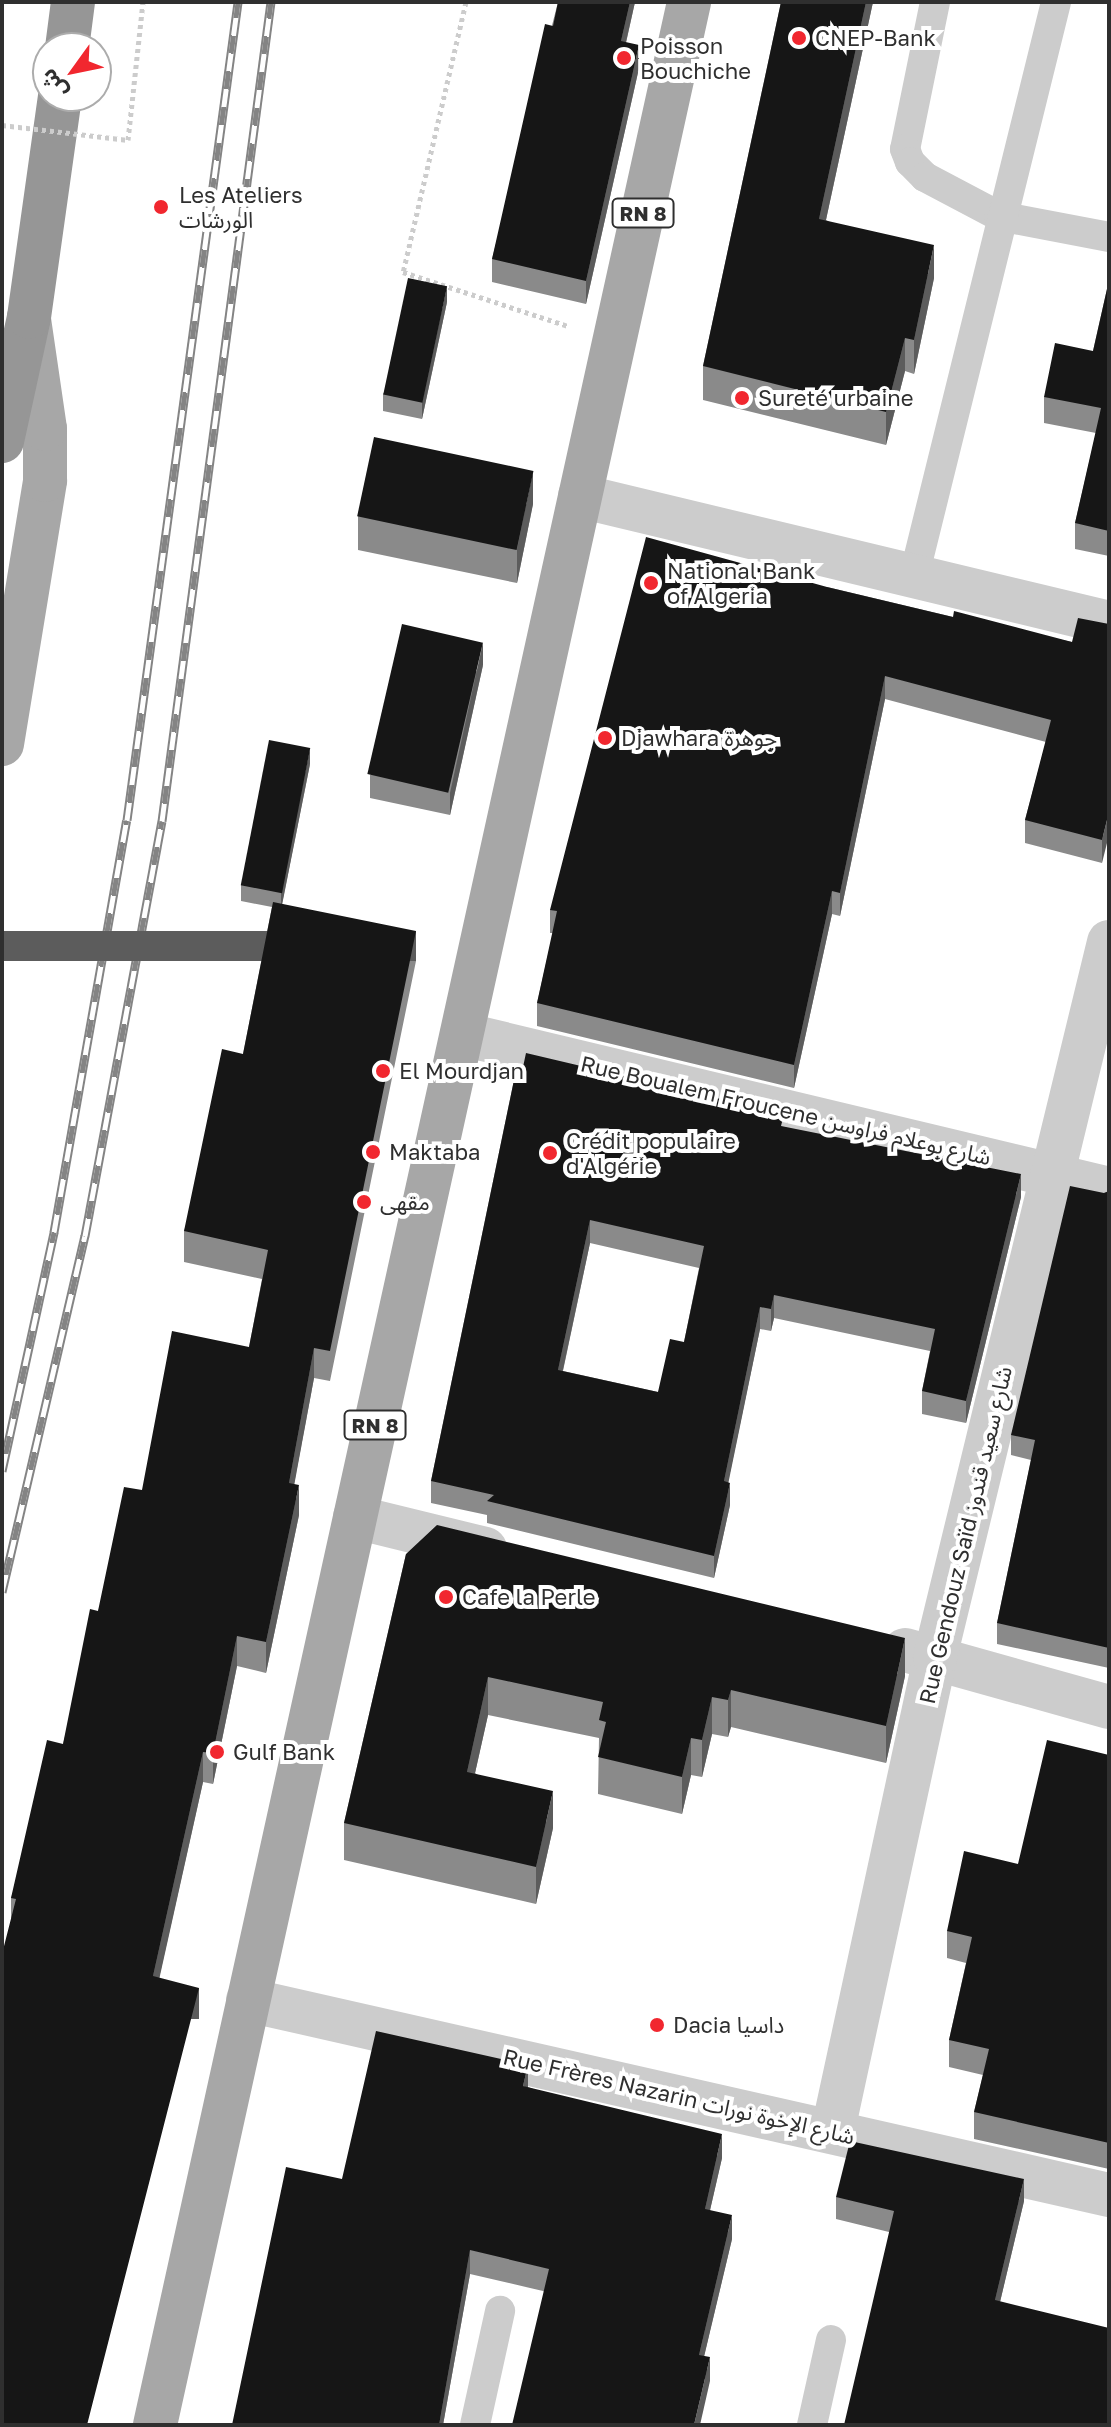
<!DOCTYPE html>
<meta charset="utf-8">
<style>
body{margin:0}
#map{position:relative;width:1111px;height:2427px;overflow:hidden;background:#fff;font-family:"Golos Text","Noto Sans Arabic",sans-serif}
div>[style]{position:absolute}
.path>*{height:5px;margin-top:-2.5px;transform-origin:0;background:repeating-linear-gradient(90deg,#ccc 0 4px,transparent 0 8px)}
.lane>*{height:30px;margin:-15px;padding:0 15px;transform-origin:15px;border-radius:15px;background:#ccc}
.street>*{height:44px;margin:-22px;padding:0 22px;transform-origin:22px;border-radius:22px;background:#ccc}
.primary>*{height:44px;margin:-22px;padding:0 22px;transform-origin:22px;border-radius:22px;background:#a7a7a7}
.highway>*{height:44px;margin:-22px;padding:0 22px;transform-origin:22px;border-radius:22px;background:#969696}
.rail>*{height:9px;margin-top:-4.5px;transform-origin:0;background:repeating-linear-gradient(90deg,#fff 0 18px,#848484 0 36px);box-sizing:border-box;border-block:2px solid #848484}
.path-bridge>*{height:5px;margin-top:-2.5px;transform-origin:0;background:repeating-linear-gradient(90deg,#ccc 0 4px,transparent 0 8px)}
.wall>*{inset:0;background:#8a8a8a}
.shaded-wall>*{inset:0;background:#5c5c5c;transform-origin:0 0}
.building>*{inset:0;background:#161616;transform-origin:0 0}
.dots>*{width:22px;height:22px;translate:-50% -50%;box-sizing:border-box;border:4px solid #fff;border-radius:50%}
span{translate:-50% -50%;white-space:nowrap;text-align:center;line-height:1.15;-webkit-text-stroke:8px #fff;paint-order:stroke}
.shield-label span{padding:2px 6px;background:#fff;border:2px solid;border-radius:6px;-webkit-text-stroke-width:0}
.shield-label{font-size:20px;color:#2f2f2f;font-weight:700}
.poi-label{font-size:22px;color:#2f2f2f}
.left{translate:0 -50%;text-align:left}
.street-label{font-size:22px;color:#2f2f2f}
.frame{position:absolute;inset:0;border:4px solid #2f2f2f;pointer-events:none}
.north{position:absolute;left:32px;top:32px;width:80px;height:80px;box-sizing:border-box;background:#fff;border:2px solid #acacac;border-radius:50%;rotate:237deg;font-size:22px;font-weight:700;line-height:32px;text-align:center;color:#2f2f2f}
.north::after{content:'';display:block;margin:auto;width:28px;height:36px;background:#f1272f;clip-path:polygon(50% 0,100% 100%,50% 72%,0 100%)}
</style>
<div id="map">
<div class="path">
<i style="left:466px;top:2px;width:277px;rotate:103.1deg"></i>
<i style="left:403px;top:272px;width:174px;rotate:18.1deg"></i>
<i style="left:128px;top:140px;width:139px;rotate:-83.8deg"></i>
</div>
<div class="lane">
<i style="left:935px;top:2px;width:150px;rotate:101.5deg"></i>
<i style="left:905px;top:149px;width:14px;rotate:69deg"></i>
<i style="left:910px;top:162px;width:21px;rotate:45deg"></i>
<i style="left:925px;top:177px;width:84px;rotate:27.8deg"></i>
<i style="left:999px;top:216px;width:112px;rotate:10.8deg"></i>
<i style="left:914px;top:576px;width:591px;rotate:-76.1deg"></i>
<i style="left:475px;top:2425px;width:117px;rotate:-77.6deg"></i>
<i style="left:812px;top:2425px;width:87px;rotate:-77.4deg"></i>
</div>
<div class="street">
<i style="left:580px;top:496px;width:544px;rotate:13.5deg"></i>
<i style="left:462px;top:1034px;width:665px;rotate:13.47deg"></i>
<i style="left:355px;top:1517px;width:134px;rotate:13.8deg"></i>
<i style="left:905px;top:1650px;width:212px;rotate:15.6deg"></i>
<i style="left:248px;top:2000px;width:883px;rotate:12.76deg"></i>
<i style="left:833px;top:2130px;width:484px;rotate:-77.8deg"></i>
<i style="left:935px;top:1657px;width:736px;rotate:-76.32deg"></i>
</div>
<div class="primary">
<i style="left:2px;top:744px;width:267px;rotate:-80.7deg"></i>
<i style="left:45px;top:480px;width:51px;rotate:-90deg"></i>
<i style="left:45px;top:429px;width:111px;rotate:-98.3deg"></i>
<i style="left:155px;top:2425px;width:2481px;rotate:-77.57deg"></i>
</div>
<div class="highway">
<i style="left:67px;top:48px;width:46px;rotate:-82.6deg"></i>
<i style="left:2px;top:441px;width:127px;rotate:-77.7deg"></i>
<i style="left:29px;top:317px;width:223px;rotate:-82deg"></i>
</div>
<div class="rail">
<i style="left:2px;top:1471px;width:245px;rotate:-77.7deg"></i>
<i style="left:54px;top:1232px;width:418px;rotate:-80deg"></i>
<i style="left:127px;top:820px;width:825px;rotate:-82.27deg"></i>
<i style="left:2px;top:1592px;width:366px;rotate:-76.9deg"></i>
<i style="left:85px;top:1236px;width:422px;rotate:-79.5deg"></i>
<i style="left:162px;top:821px;width:826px;rotate:-82.42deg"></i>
</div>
<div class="path-bridge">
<i style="left:2px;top:125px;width:127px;rotate:6.8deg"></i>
</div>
<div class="wall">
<i style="clip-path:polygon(558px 2px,635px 2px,626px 43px,639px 68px,586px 304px,492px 282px,492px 259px)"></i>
<i style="clip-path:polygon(781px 2px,873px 2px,826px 220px,934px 278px,914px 374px,905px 371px,886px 445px,703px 400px,703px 366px)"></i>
<i style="clip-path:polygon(1109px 280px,1109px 556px,1075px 549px,1075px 523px,1096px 433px,1044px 423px,1044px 397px,1093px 351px)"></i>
<i style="clip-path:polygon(447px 302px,422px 419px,383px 411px,383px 394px)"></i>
<i style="clip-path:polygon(533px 504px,517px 583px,358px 550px,358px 516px)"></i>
<i style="clip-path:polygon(827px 587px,953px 617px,1072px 642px,1109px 624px,1102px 863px,1025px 843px,1025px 820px,1046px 742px,885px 699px,840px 916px,832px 914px,794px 1088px,537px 1026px,537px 1003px,553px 933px,550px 933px,550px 910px)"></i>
<i style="clip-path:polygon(483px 665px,450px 815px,370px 798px,370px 775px)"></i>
<i style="clip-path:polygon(310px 764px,282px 904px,416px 961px,330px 1381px,314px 1378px,294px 1484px,299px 1515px,266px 1673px,237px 1666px,213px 1784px,203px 1782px,159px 1978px,199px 2019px,11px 1918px,11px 1898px,63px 1744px,98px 1611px,142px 1490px,249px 1347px,262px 1279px,184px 1262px,184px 1231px,243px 1054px,272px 907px,241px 901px,241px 885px)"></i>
<i style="clip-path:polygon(evenodd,514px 1080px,784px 1127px,1021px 1197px,966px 1423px,922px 1414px,922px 1391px,930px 1351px,774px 1318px,771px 1331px,760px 1329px,728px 1482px,730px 1505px,714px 1578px,487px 1523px,487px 1515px,431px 1503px,431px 1481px,514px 1080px,590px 1243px,699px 1268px,684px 1342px,658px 1392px,563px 1371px,590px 1243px)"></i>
<i style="clip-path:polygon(1109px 1191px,1109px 1668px,997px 1644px,997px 1623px,1031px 1460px,1011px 1455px,1011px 1435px,1104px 1193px)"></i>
<i style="clip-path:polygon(406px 1554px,905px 1676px,886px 1763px,731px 1727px,728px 1737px,712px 1734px,702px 1777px,691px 1775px,682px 1814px,598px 1794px,599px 1738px,488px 1715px,475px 1773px,553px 1828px,536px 1904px,344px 1860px,344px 1823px)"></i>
<i style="clip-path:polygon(1109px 1755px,1109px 2169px,974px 2139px,974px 2112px,983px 2075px,949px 2067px,949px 2040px,966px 1963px,947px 1958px,947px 1931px,1018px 1864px)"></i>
<i style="clip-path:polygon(528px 2087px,722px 2158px,710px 2210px,732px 2239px,704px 2356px,710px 2381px,543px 2291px,470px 2274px,443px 2425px,232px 2425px,342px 2179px)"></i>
<i style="clip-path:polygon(836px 2197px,1024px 2201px,1000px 2302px,1109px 2425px,889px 2232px,836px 2219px)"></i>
</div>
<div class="shaded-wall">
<i style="clip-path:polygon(630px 2px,635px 2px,621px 64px,621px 41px)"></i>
<i style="clip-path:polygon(866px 2px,873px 2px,819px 252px,819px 219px)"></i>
<i style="clip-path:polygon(639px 45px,639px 68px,586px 304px,586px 281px)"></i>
<i style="clip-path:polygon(934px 245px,934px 278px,914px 374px,914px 340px)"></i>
<i style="clip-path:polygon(447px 286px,447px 302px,422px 419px,422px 403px)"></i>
<i style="clip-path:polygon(905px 338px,905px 371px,886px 445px,886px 412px)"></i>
<i style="clip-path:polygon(533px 471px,533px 504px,517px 583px,517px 549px)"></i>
<i style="clip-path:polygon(483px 642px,483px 665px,450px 815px,450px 793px)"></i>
<i style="clip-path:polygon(885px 676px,885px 699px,840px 916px,840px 893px)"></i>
<i style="clip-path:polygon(310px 748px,310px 764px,281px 910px,281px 893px)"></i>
<i style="clip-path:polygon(1109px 812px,1109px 835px,1102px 863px,1102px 840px)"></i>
<i style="clip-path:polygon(832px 891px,832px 914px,794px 1088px,794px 1065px)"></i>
<i style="left:416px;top:931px;width:30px;height:429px;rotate:90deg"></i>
<i style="clip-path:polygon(1021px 1174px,1021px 1197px,966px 1423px,966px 1401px)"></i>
<i style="clip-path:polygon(590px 1220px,590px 1243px,558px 1393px,558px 1370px)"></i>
<i style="clip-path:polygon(774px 1295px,774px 1318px,771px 1331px,771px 1309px)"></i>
<i style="clip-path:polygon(760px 1307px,760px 1329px,724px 1504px,724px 1481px)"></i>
<i style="clip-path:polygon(314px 1348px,314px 1378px,289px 1513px,289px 1483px)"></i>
<i style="clip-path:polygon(730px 1483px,730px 1505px,714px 1578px,714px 1556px)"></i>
<i style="clip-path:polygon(299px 1485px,299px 1515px,266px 1673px,266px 1642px)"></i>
<i style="clip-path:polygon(237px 1636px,237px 1666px,213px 1784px,213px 1753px)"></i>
<i style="clip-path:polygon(905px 1638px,905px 1676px,886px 1763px,886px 1726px)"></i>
<i style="clip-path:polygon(488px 1677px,488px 1715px,467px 1809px,467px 1772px)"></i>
<i style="clip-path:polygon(731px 1690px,731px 1727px,728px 1737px,728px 1700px)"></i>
<i style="clip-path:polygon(712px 1697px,712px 1734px,702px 1777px,702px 1740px)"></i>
<i style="clip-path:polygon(691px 1738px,691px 1775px,682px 1814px,682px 1777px)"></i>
<i style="clip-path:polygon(203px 1752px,203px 1782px,153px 2007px,153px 1976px)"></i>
<i style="clip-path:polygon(553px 1791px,553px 1828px,536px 1904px,536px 1867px)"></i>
<i style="left:199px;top:1988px;width:31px;height:451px;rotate:90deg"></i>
<i style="clip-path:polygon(528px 2065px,528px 2089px,523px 2086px)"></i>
<i style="clip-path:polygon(722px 2134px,722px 2158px,705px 2232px,705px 2209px)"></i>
<i style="clip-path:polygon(1024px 2179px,1024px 2201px,995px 2323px,995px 2300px)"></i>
<i style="clip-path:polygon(732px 2215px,732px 2239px,699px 2378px,699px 2355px)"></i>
<i style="clip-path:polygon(470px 2250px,470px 2274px,443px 2425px,439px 2425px)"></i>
<i style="clip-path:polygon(710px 2357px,710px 2381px,700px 2425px,694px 2425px)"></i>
</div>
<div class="building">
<i style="clip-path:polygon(558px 2px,630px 2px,621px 41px,639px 45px,586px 281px,492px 259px,545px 24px,553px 26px)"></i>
<i style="clip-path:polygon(781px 2px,866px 2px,819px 219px,934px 245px,914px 340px,905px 338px,886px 412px,703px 366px)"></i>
<i style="left:408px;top:278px;width:40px;height:119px;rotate:12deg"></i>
<i style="clip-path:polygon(1109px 280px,1109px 531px,1075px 523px,1101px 408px,1044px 397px,1055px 343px,1093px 351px)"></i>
<i style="left:374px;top:437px;width:163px;height:81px;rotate:12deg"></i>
<i style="clip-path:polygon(646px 537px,827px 587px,953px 617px,954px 611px,1072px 642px,1078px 618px,1109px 624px,1109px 812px,1102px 840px,1025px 820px,1051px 720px,885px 676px,840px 893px,832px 891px,794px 1065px,537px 1003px,557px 911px,550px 910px)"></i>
<i style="left:402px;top:624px;width:83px;height:154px;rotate:13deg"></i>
<i style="left:269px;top:740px;width:42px;height:148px;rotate:11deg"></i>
<i style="clip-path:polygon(273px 902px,416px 931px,330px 1351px,314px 1348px,289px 1483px,299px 1485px,266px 1642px,237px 1636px,213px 1753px,203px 1752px,153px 1976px,199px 1988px,87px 2425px,2px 2425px,2px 1954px,16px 1899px,11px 1898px,47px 1740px,63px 1744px,90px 1609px,98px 1611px,124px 1487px,142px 1490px,172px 1331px,249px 1347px,268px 1250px,184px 1231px,222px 1049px,243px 1054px)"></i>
<i style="clip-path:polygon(evenodd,526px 1053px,784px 1114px,781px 1126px,1021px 1174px,966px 1401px,922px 1391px,935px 1329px,774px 1295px,771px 1309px,760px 1307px,724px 1481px,730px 1483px,714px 1556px,487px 1501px,494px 1495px,431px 1481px,514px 1080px,520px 1081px,526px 1053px,590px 1220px,704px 1246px,684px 1342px,670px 1339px,658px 1392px,558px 1370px,590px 1220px)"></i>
<i style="clip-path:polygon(1070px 1186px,1104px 1193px,1109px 1191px,1109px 1648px,997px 1623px,1035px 1440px,1011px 1435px)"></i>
<i style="clip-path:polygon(437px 1525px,905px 1638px,886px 1726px,731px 1690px,728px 1700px,712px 1697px,702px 1740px,691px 1738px,682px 1777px,598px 1757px,606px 1722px,599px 1720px,603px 1702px,488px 1677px,467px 1772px,553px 1791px,536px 1867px,344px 1823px,406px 1554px)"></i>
<i style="clip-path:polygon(1047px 1740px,1109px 1755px,1109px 2143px,974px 2112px,989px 2049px,949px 2040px,972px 1937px,947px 1931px,964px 1851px,1018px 1864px)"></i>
<i style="clip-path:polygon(376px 2031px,528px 2065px,523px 2086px,722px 2134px,705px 2209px,732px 2215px,699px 2355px,710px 2357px,694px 2425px,512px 2425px,549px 2269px,470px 2250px,439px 2425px,232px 2425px,286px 2167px,342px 2179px)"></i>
<i style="clip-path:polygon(850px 2141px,1024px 2179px,995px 2300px,1109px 2328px,1109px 2425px,844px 2425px,894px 2211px,836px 2197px)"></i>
</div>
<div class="dots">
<i style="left:799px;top:38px;background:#f1272f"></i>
<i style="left:624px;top:58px;background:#f1272f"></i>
<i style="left:161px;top:207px;background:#f1272f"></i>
<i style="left:742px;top:398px;background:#f1272f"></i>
<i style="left:651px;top:583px;background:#f1272f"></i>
<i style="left:605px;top:738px;background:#f1272f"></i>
<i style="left:383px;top:1071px;background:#f1272f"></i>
<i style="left:373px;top:1152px;background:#f1272f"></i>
<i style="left:550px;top:1153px;background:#f1272f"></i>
<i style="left:364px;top:1202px;background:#f1272f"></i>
<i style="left:446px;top:1597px;background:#f1272f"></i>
<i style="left:217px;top:1752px;background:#f1272f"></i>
<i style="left:657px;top:2025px;background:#f1272f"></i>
</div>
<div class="shield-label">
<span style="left:643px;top:213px">RN 8</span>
<span style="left:375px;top:1425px">RN 8</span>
</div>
<div class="poi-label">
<span class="left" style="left:815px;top:38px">CNEP-Bank</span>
<span class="left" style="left:640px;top:58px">Poisson<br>Bouchiche</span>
<span class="left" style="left:179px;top:207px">Les Ateliers<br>الورشات</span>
<span class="left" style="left:758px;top:398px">Sureté urbaine</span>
<span class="left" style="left:667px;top:583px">National Bank<br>of Algeria</span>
<span class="left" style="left:621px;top:738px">Djawhara جوهرة</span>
<span class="left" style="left:399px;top:1071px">El Mourdjan</span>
<span class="left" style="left:566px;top:1153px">Crédit populaire<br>d'Algérie</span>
<span class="left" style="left:389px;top:1152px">Maktaba</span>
<span class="left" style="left:380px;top:1202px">مقهى</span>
<span class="left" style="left:462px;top:1597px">Cafe la Perle</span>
<span class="left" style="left:233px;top:1752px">Gulf Bank</span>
<span class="left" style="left:673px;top:2025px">Dacia داسيا</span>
</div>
<div class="street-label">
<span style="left:786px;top:1110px;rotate:13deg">Rue Boualem Froucene شارع بوعلام فراوسن</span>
<span style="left:965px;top:1535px;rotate:-77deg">Rue Gendouz Saïd شارع سعيد قندوز</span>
<span style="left:679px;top:2096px;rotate:13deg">Rue Frères Nazarin شارع الإخوة نورات</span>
</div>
<div class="frame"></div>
<div class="north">ش</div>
</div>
